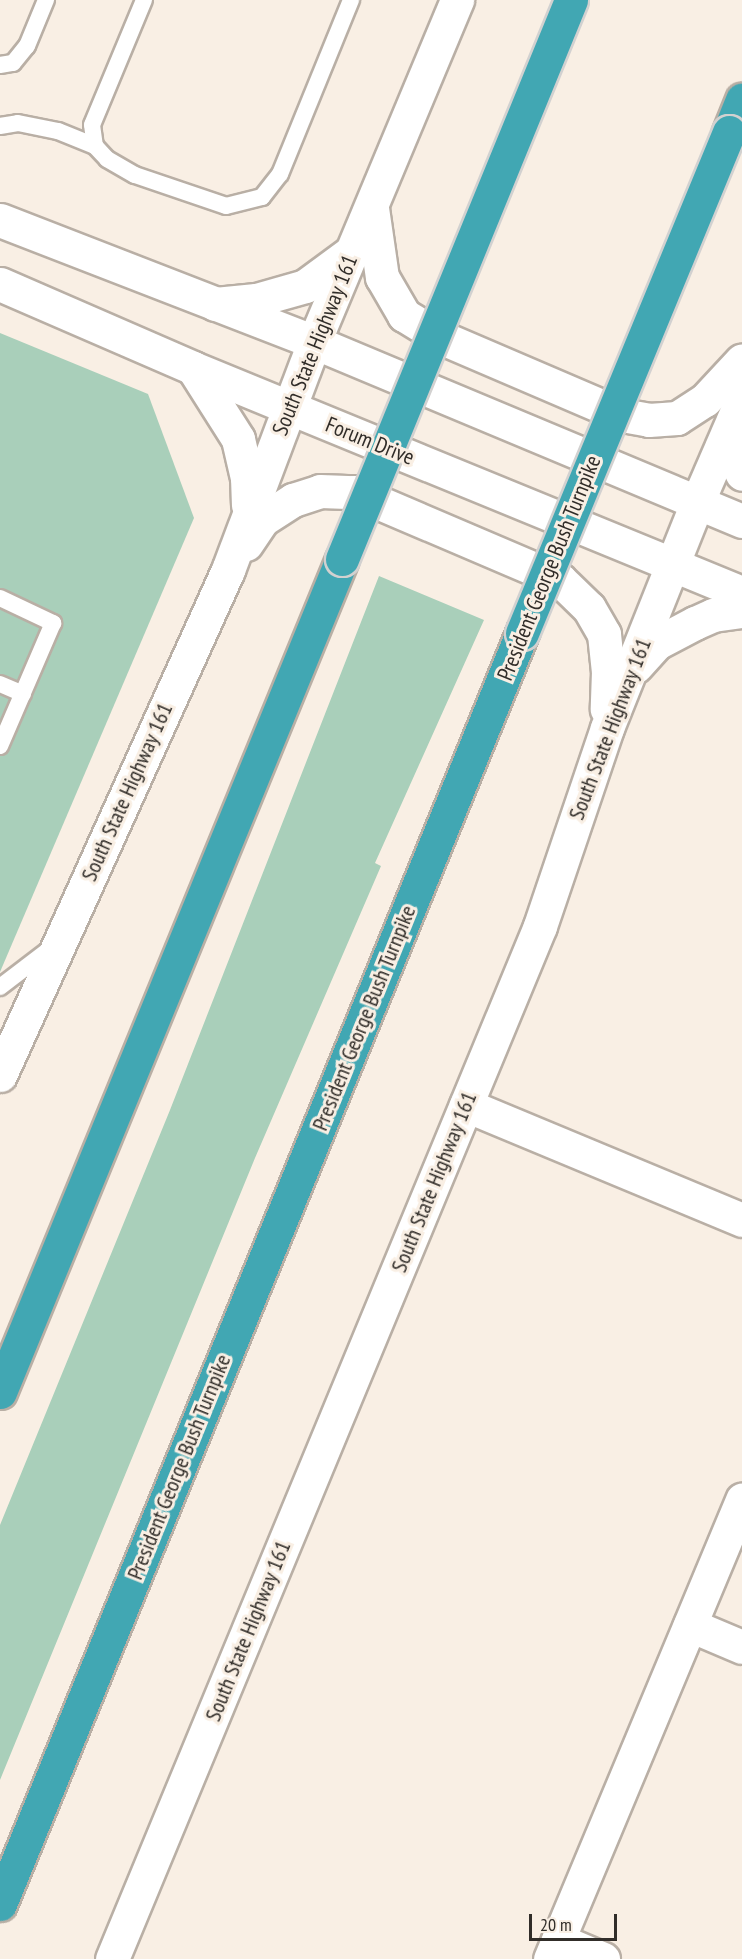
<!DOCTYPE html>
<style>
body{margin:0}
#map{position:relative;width:742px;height:1959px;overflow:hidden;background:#f9efe4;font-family:"PT Sans Narrow",sans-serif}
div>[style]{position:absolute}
.green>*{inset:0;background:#a9cfba}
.roads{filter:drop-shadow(2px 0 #b9afa5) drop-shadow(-2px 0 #b9afa5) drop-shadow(0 2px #b9afa5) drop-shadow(0 -2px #b9afa5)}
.service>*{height:16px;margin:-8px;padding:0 8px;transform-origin:8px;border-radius:8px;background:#fff}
.minor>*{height:33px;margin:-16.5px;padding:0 16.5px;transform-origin:16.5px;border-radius:16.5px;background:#fff}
.tertiary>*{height:33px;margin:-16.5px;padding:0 16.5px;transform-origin:16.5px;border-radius:16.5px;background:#fff}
.secondary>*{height:33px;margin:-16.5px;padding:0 16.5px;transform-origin:16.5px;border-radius:16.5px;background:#fff}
.motorway>*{height:33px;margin:-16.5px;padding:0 16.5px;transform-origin:16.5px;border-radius:16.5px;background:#41a7b3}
.bridges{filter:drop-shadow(2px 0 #d2d1d0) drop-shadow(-2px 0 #d2d1d0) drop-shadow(0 2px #d2d1d0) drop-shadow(0 -2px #d2d1d0)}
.motorway-bridge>*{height:33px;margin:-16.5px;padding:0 16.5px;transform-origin:16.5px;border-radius:16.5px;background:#41a7b3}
span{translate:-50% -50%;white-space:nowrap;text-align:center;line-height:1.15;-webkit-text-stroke:6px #f9efe4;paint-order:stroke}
.street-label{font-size:22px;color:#312d29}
.scale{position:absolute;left:529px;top:1914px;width:88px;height:27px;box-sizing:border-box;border:3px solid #312d29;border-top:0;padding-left:8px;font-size:18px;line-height:21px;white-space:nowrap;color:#312d29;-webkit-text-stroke:4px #f9efe4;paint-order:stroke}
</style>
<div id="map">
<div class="green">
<i style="clip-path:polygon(0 333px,148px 394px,194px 518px,0 972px)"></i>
<i style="clip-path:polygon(379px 576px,484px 620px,375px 863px,381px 866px,255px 1158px,0 1780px,0 1525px,170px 1110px)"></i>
</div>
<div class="roads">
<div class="service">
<i style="left:144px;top:0;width:135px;rotate:112.6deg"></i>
<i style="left:92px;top:125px;width:21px;rotate:82deg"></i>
<i style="left:95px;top:146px;width:18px;rotate:47deg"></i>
<i style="left:107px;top:159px;width:32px;rotate:30deg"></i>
<i style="left:135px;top:175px;width:96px;rotate:18.8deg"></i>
<i style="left:226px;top:206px;width:37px;rotate:-14deg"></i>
<i style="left:262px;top:197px;width:29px;rotate:-52deg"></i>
<i style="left:280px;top:174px;width:188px;rotate:-67.8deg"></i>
<i style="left:0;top:65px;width:13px;rotate:-9deg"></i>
<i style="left:13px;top:63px;width:22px;rotate:-51deg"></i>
<i style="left:27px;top:46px;width:50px;rotate:-67.6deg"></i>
<i style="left:0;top:126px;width:18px;rotate:-9deg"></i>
<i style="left:18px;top:123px;width:41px;rotate:11.3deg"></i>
<i style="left:58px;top:131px;width:40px;rotate:22deg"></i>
<i style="left:0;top:598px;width:59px;rotate:25.3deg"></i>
<i style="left:53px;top:623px;width:134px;rotate:113.3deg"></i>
<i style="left:0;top:684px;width:25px;rotate:23deg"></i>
<i style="left:0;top:987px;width:64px;rotate:-37.4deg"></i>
</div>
<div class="minor">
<i style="left:466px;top:1105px;width:299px;rotate:22.6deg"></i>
<i style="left:690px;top:1625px;width:56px;rotate:22.9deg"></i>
<i style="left:558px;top:1940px;width:49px;rotate:22.9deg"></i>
<i style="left:550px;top:1959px;width:498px;rotate:-67.3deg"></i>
</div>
<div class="tertiary">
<i style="left:0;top:220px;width:337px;rotate:21.2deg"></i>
<i style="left:314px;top:342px;width:464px;rotate:22.7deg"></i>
<i style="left:0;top:284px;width:210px;rotate:23.5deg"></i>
<i style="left:193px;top:368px;width:593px;rotate:22.29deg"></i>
</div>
<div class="secondary">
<i style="left:372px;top:208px;width:70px;rotate:81.8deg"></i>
<i style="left:382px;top:277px;width:44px;rotate:59.9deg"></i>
<i style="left:404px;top:315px;width:42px;rotate:31.4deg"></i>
<i style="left:440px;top:337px;width:198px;rotate:23.2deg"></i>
<i style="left:622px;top:415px;width:27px;rotate:10deg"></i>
<i style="left:649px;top:420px;width:28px;rotate:-4deg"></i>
<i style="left:677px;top:418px;width:33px;rotate:-33deg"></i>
<i style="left:705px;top:400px;width:54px;rotate:-47.2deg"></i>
<i style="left:215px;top:304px;width:41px;rotate:-5.6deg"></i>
<i style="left:256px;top:300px;width:51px;rotate:-15.9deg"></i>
<i style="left:305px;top:286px;width:56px;rotate:-36.3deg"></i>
<i style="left:193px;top:368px;width:84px;rotate:57.6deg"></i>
<i style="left:238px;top:439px;width:39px;rotate:77deg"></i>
<i style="left:247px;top:477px;width:28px;rotate:88deg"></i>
<i style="left:738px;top:423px;width:38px;rotate:93deg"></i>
<i style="left:736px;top:461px;width:14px;rotate:65deg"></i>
<i style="left:246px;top:544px;width:29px;rotate:-56deg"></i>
<i style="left:262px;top:520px;width:37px;rotate:-33deg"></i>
<i style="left:293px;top:500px;width:28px;rotate:-18deg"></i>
<i style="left:320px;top:491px;width:34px;rotate:2deg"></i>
<i style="left:354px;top:492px;width:224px;rotate:23.1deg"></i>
<i style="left:560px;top:580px;width:40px;rotate:44deg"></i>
<i style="left:589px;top:608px;width:30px;rotate:60deg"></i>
<i style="left:604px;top:634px;width:37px;rotate:84deg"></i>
<i style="left:608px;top:671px;width:38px;rotate:92deg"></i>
<i style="left:636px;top:666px;width:31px;rotate:-48deg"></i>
<i style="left:657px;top:643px;width:43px;rotate:-27.8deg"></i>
<i style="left:695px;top:623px;width:20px;rotate:-24deg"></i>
<i style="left:713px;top:615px;width:29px;rotate:-8deg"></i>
<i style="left:0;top:1075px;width:554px;rotate:-65.7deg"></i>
<i style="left:228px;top:570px;width:244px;rotate:-69.3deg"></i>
<i style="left:314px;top:342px;width:371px;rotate:-67.3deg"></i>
<i style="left:112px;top:1959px;width:1118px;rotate:-67.49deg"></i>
<i style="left:540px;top:926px;width:209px;rotate:-71.3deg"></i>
<i style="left:607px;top:728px;width:242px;rotate:-68.2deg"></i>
<i style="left:697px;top:503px;width:113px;rotate:-66.6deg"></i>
</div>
<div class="motorway">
<i style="left:729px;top:132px;width:35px;rotate:-68deg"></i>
<i style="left:0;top:1392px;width:900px;rotate:-67.68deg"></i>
<i style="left:0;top:1904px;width:1374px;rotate:-67.67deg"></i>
</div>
</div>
<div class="bridges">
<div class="motorway-bridge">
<i style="left:342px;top:559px;width:604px;rotate:-67.72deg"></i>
<i style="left:522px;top:633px;width:542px;rotate:-67.55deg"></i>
</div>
</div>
<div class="street-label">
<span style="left:315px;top:345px;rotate:-68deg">South State Highway 161</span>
<span style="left:370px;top:441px;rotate:22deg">Forum Drive</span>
<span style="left:549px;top:568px;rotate:-68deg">President George Bush Turnpike</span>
<span style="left:610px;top:729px;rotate:-69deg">South State Highway 161</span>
<span style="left:127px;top:792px;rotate:-66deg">South State Highway 161</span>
<span style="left:364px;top:1018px;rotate:-68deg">President George Bush Turnpike</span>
<span style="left:434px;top:1182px;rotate:-68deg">South State Highway 161</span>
<span style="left:179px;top:1467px;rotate:-68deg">President George Bush Turnpike</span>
<span style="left:248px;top:1631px;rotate:-68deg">South State Highway 161</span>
</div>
<div class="scale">20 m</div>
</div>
